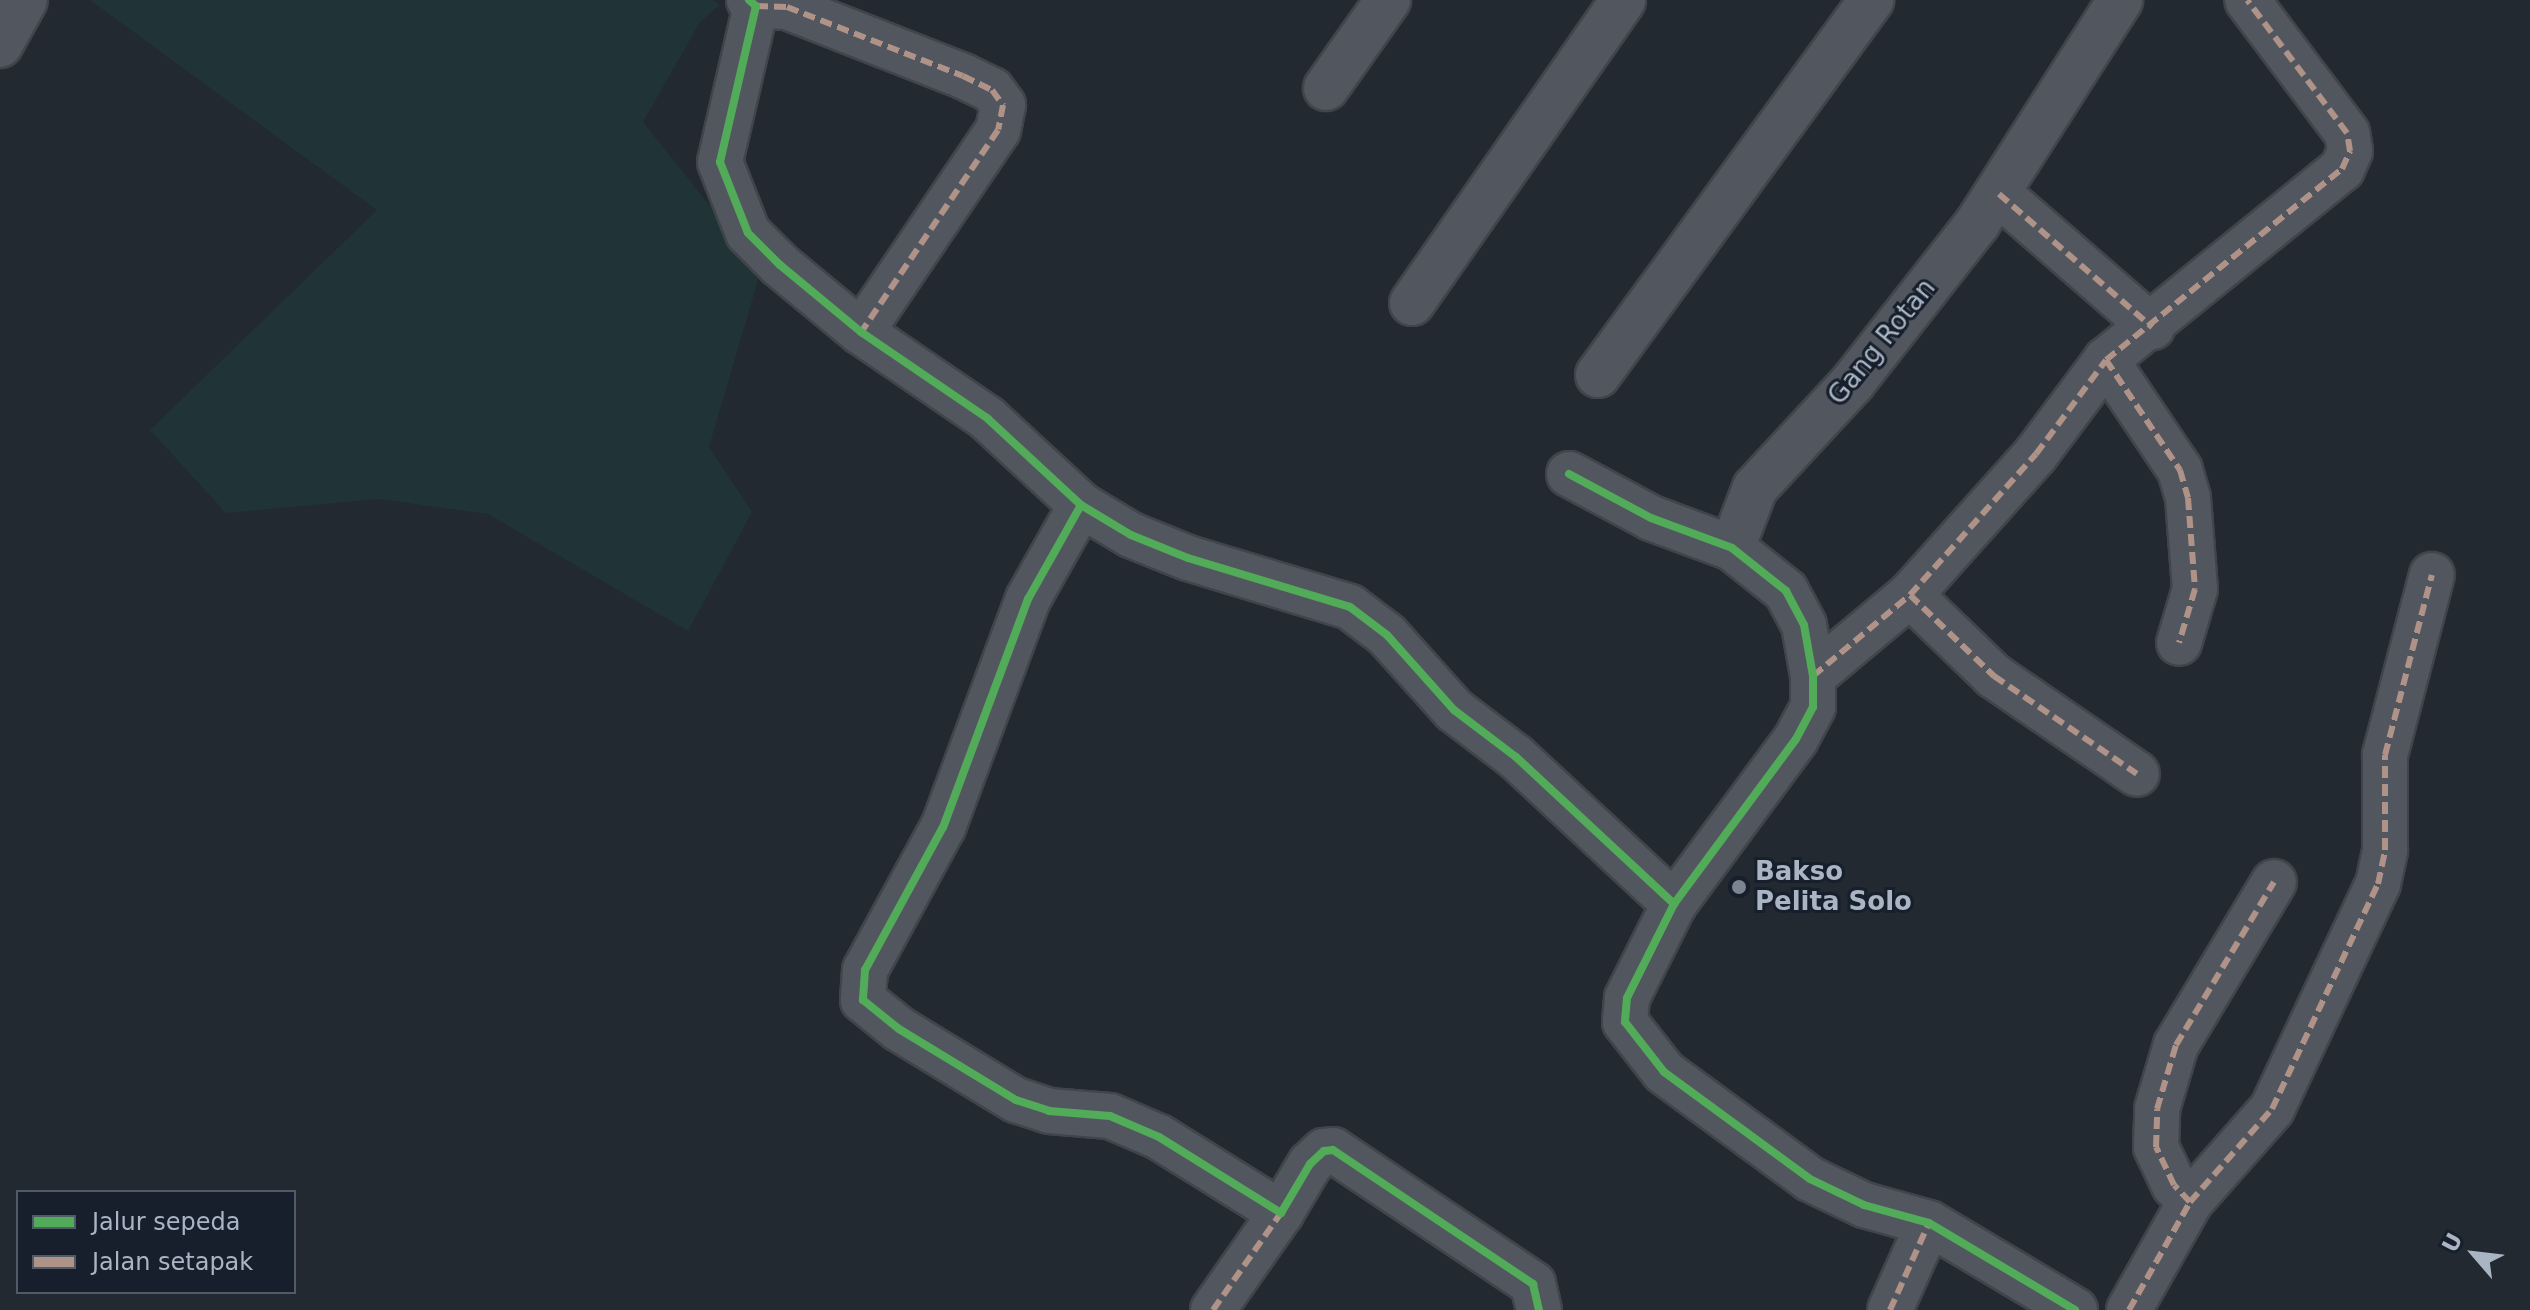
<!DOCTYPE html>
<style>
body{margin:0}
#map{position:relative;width:2530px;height:1310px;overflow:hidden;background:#232930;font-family:"DejaVu Sans",sans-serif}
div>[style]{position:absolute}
.green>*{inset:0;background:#203336}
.roads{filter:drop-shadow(2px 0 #40454b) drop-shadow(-2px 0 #40454b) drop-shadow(0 2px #40454b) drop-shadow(0 -2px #40454b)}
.street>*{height:44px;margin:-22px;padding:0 22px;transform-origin:22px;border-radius:22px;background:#52575f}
.quiet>*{height:6px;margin-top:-3px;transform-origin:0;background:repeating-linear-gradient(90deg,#af9288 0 12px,transparent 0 18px)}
.cycleway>*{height:8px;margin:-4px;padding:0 4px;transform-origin:4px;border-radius:4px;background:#51ab58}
.dots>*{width:22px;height:22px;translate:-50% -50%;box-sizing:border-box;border:4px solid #161f2b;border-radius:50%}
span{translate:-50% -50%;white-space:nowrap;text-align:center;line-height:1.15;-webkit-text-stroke:6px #161f2b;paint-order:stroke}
.street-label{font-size:26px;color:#aab5c4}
.poi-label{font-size:26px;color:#aab5c4;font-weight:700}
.left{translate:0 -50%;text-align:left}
.legend{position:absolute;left:16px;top:1190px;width:280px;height:104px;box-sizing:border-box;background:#161f2b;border:2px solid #515b68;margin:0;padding:10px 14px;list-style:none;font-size:24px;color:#aab5c4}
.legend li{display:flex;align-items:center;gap:16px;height:40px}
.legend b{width:40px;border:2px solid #515b68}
.north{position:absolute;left:2434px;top:1214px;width:80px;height:80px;-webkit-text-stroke:6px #161f2b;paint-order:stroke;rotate:298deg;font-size:22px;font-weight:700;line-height:32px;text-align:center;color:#aab5c4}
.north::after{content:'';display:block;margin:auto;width:28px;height:36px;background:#aab5c4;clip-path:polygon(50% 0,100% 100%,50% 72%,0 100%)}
</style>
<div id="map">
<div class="green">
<i style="clip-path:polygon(90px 0,713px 0,720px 5px,700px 22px,643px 122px,761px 270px,709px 447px,752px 512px,688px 631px,488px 514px,379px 499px,226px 513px,150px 430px,377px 210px)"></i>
</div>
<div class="roads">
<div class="street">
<i style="left:749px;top:0;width:9px;rotate:41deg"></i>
<i style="left:756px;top:6px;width:160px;rotate:103deg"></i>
<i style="left:720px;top:162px;width:76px;rotate:68.5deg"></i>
<i style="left:748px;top:233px;width:45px;rotate:45deg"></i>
<i style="left:780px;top:265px;width:105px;rotate:39.6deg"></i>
<i style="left:861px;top:332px;width:153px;rotate:34.3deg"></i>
<i style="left:987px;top:418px;width:128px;rotate:42.8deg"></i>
<i style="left:1081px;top:505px;width:58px;rotate:31deg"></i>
<i style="left:1131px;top:535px;width:61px;rotate:22deg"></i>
<i style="left:1188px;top:558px;width:169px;rotate:16.8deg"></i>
<i style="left:1350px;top:607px;width:46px;rotate:37.1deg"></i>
<i style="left:1387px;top:635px;width:101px;rotate:48.2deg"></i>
<i style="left:1454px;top:710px;width:78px;rotate:37.2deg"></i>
<i style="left:1516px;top:757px;width:216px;rotate:42.9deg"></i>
<i style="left:756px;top:6px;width:31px;rotate:2deg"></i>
<i style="left:787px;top:7px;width:189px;rotate:21.4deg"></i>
<i style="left:963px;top:76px;width:32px;rotate:26deg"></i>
<i style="left:992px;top:90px;width:19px;rotate:54deg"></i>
<i style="left:1003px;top:105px;width:25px;rotate:101deg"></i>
<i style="left:998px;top:130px;width:244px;rotate:124.1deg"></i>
<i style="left:0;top:45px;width:51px;rotate:-60.9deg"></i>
<i style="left:1326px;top:88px;width:108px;rotate:-54.8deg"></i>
<i style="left:1999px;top:194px;width:203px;rotate:41deg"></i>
<i style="left:1412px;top:303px;width:369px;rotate:-55.1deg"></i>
<i style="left:2106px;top:360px;width:133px;rotate:56.1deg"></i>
<i style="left:2180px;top:470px;width:29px;rotate:74deg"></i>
<i style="left:2188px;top:498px;width:91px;rotate:85.6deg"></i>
<i style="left:2195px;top:589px;width:56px;rotate:106.5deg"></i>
<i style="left:1598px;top:375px;width:464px;rotate:-53.9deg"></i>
<i style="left:1569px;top:474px;width:93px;rotate:28.2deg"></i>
<i style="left:1651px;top:518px;width:86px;rotate:20.3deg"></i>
<i style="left:1732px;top:548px;width:69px;rotate:38.5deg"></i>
<i style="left:1786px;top:591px;width:38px;rotate:62deg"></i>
<i style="left:1804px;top:625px;width:52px;rotate:80deg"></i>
<i style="left:1813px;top:676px;width:31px;rotate:90deg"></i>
<i style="left:1813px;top:707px;width:36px;rotate:118deg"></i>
<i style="left:1796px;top:739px;width:205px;rotate:126.5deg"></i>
<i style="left:1674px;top:904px;width:105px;rotate:116.6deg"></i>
<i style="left:1627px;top:998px;width:24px;rotate:95deg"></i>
<i style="left:1625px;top:1022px;width:63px;rotate:52deg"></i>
<i style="left:1664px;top:1072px;width:181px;rotate:36.2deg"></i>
<i style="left:1810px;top:1179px;width:60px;rotate:25.7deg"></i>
<i style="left:1864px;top:1205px;width:67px;rotate:15.5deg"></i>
<i style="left:1929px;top:1223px;width:170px;rotate:30.8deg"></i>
<i style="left:1081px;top:505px;width:108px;rotate:119.4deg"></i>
<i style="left:1028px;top:599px;width:243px;rotate:110.4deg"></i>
<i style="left:943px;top:827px;width:163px;rotate:118.6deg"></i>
<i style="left:865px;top:970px;width:30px;rotate:94deg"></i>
<i style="left:863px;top:1000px;width:46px;rotate:38.9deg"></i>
<i style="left:899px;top:1029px;width:137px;rotate:31.3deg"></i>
<i style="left:1016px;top:1100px;width:35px;rotate:18deg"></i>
<i style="left:1049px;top:1111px;width:61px;rotate:4.7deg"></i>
<i style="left:1110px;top:1116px;width:53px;rotate:23.2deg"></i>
<i style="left:1159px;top:1137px;width:144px;rotate:31.9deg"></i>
<i style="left:1281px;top:1213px;width:57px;rotate:-59.4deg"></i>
<i style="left:1310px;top:1164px;width:19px;rotate:-43deg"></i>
<i style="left:1324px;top:1151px;width:9px;rotate:-6deg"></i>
<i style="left:1333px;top:1150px;width:241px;rotate:33.8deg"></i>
<i style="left:1533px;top:1284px;width:27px;rotate:77deg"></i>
<i style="left:1732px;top:548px;width:64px;rotate:-69deg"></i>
<i style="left:1755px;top:488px;width:144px;rotate:-47.2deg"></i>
<i style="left:1853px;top:382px;width:201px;rotate:-51.9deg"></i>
<i style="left:1977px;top:224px;width:266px;rotate:-57.4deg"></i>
<i style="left:1910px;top:595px;width:117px;rotate:44deg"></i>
<i style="left:1994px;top:676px;width:173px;rotate:34.4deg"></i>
<i style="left:1813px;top:676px;width:126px;rotate:-39.9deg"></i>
<i style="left:1910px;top:595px;width:189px;rotate:-48.2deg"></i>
<i style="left:2036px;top:454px;width:117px;rotate:-53.3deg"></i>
<i style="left:2106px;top:360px;width:304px;rotate:-39deg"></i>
<i style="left:2342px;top:169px;width:20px;rotate:-66deg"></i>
<i style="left:2350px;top:151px;width:18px;rotate:-99deg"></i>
<i style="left:2347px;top:133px;width:166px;rotate:-126.9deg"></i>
<i style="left:2190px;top:1202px;width:124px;rotate:-48.6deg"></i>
<i style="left:2272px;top:1109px;width:249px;rotate:-64.8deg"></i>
<i style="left:2378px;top:884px;width:35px;rotate:-78deg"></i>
<i style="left:2385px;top:850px;width:95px;rotate:-90deg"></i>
<i style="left:2385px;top:755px;width:186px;rotate:-75.4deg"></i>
<i style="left:1213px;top:1310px;width:118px;rotate:-55deg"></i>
<i style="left:1890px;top:1310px;width:95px;rotate:-65.9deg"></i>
<i style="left:2129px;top:1310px;width:124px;rotate:-60.5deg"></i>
<i style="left:2190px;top:1202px;width:23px;rotate:-133deg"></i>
<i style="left:2174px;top:1185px;width:42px;rotate:-115.3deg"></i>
<i style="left:2156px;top:1147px;width:38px;rotate:-88deg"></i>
<i style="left:2157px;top:1109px;width:67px;rotate:-73.5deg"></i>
<i style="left:2176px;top:1045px;width:190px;rotate:-59deg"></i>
</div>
</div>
<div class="quiet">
<i style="left:756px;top:6px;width:31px;rotate:2deg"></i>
<i style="left:787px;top:7px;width:189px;rotate:21.4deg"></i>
<i style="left:963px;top:76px;width:32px;rotate:26deg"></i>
<i style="left:992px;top:90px;width:19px;rotate:54deg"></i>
<i style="left:1003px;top:105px;width:25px;rotate:101deg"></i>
<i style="left:998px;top:130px;width:244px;rotate:124.1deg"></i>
<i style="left:1999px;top:194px;width:203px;rotate:41deg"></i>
<i style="left:2106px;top:360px;width:133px;rotate:56.1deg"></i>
<i style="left:2180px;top:470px;width:29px;rotate:74deg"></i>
<i style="left:2188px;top:498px;width:91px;rotate:85.6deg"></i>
<i style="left:2195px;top:589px;width:56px;rotate:106.5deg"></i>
<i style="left:1910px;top:595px;width:117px;rotate:44deg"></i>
<i style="left:1994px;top:676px;width:173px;rotate:34.4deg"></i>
<i style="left:1813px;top:676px;width:126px;rotate:-39.9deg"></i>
<i style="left:1910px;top:595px;width:189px;rotate:-48.2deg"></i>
<i style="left:2036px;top:454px;width:117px;rotate:-53.3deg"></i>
<i style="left:2106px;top:360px;width:304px;rotate:-39deg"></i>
<i style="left:2342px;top:169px;width:20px;rotate:-66deg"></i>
<i style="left:2350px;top:151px;width:18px;rotate:-99deg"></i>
<i style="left:2347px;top:133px;width:166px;rotate:-126.9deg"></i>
<i style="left:2190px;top:1202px;width:124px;rotate:-48.6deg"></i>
<i style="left:2272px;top:1109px;width:249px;rotate:-64.8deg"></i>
<i style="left:2378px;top:884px;width:35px;rotate:-78deg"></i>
<i style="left:2385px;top:850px;width:95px;rotate:-90deg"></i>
<i style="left:2385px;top:755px;width:186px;rotate:-75.4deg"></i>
<i style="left:1213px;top:1310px;width:118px;rotate:-55deg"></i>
<i style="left:1890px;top:1310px;width:95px;rotate:-65.9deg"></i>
<i style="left:2129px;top:1310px;width:124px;rotate:-60.5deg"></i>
<i style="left:2190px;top:1202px;width:23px;rotate:-133deg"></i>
<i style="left:2174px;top:1185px;width:42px;rotate:-115.3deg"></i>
<i style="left:2156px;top:1147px;width:38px;rotate:-88deg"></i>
<i style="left:2157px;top:1109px;width:67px;rotate:-73.5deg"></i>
<i style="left:2176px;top:1045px;width:190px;rotate:-59deg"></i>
</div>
<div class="cycleway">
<i style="left:749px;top:0;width:9px;rotate:41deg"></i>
<i style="left:756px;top:6px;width:160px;rotate:103deg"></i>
<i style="left:720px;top:162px;width:76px;rotate:68.5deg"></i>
<i style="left:748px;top:233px;width:45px;rotate:45deg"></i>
<i style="left:780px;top:265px;width:105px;rotate:39.6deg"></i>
<i style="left:861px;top:332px;width:153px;rotate:34.3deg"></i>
<i style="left:987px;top:418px;width:128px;rotate:42.8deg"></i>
<i style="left:1081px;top:505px;width:58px;rotate:31deg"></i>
<i style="left:1131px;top:535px;width:61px;rotate:22deg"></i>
<i style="left:1188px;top:558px;width:169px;rotate:16.8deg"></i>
<i style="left:1350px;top:607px;width:46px;rotate:37.1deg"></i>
<i style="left:1387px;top:635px;width:101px;rotate:48.2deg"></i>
<i style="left:1454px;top:710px;width:78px;rotate:37.2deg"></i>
<i style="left:1516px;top:757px;width:216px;rotate:42.9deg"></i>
<i style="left:1569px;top:474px;width:93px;rotate:28.2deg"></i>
<i style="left:1651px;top:518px;width:86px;rotate:20.3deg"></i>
<i style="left:1732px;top:548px;width:69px;rotate:38.5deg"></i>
<i style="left:1786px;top:591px;width:38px;rotate:62deg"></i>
<i style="left:1804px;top:625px;width:52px;rotate:80deg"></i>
<i style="left:1813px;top:676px;width:31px;rotate:90deg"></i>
<i style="left:1813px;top:707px;width:36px;rotate:118deg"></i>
<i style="left:1796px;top:739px;width:205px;rotate:126.5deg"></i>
<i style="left:1674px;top:904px;width:105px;rotate:116.6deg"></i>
<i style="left:1627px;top:998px;width:24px;rotate:95deg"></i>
<i style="left:1625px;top:1022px;width:63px;rotate:52deg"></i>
<i style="left:1664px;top:1072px;width:181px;rotate:36.2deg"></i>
<i style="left:1810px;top:1179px;width:60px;rotate:25.7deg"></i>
<i style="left:1864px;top:1205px;width:67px;rotate:15.5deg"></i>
<i style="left:1929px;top:1223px;width:170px;rotate:30.8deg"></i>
<i style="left:1081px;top:505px;width:108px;rotate:119.4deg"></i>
<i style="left:1028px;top:599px;width:243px;rotate:110.4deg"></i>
<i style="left:943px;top:827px;width:163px;rotate:118.6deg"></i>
<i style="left:865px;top:970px;width:30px;rotate:94deg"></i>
<i style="left:863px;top:1000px;width:46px;rotate:38.9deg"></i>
<i style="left:899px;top:1029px;width:137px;rotate:31.3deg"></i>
<i style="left:1016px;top:1100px;width:35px;rotate:18deg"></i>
<i style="left:1049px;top:1111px;width:61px;rotate:4.7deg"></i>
<i style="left:1110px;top:1116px;width:53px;rotate:23.2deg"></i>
<i style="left:1159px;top:1137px;width:144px;rotate:31.9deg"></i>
<i style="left:1281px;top:1213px;width:57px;rotate:-59.4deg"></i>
<i style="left:1310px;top:1164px;width:19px;rotate:-43deg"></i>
<i style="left:1324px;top:1151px;width:9px;rotate:-6deg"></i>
<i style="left:1333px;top:1150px;width:241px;rotate:33.8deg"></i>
<i style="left:1533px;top:1284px;width:27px;rotate:77deg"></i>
</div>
<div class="dots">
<i style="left:1739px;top:887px;background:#7b8490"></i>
</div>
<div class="street-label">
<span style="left:1882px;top:342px;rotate:-51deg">Gang Rotan</span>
</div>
<div class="poi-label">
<span class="left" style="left:1755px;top:887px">Bakso<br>Pelita Solo</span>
</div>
<ul class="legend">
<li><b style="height:10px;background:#51ab58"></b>Jalur sepeda</li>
<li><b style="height:10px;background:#af9288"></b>Jalan setapak</li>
</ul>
<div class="north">U</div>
</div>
